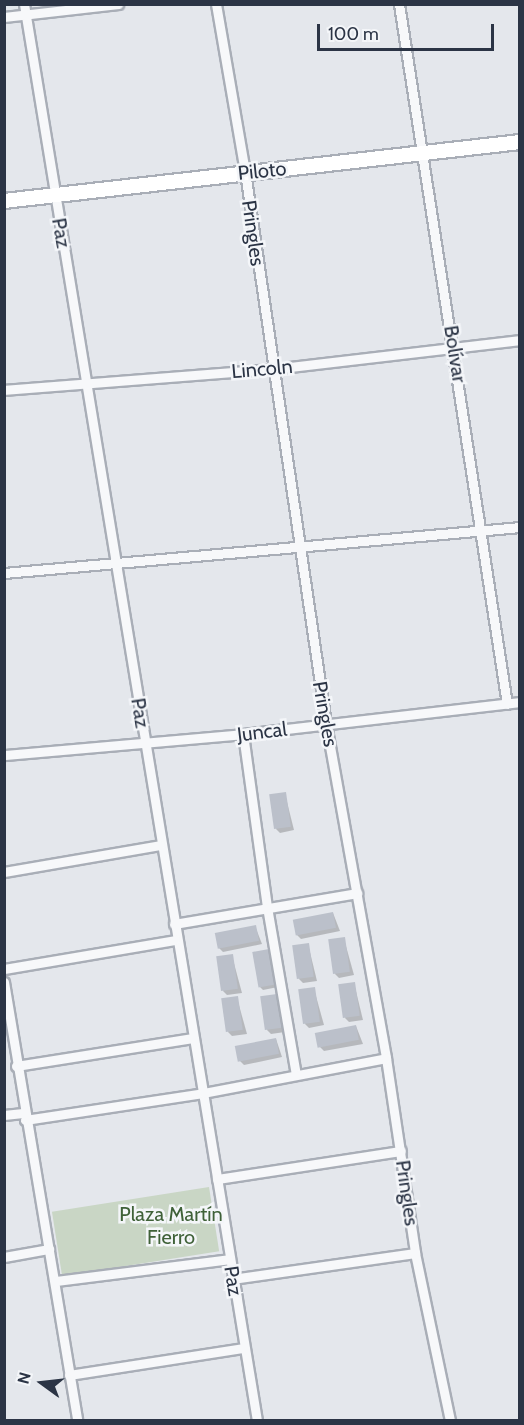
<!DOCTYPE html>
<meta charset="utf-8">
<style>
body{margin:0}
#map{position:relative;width:524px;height:1425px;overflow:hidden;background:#e4e7ec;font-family:Cabin,sans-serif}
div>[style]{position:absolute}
.green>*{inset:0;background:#c9d6c5;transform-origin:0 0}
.shadow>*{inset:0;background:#0003}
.building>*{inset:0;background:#bbc0ca;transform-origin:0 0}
.roads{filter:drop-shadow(2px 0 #a9aeb7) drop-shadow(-2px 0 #a9aeb7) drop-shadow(0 2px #a9aeb7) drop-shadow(0 -2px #a9aeb7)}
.street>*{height:9px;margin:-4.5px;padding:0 4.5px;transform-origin:4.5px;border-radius:4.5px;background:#f7f8fa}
.secondary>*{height:14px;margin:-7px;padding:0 7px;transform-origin:7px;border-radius:7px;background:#fff}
span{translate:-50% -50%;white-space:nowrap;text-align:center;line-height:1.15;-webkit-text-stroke:5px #f4f6f9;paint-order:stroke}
.street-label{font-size:20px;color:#2b3445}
.park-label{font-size:20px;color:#3f6138}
.frame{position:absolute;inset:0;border:6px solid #2b3445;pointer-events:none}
.north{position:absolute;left:12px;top:1353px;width:60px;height:60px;-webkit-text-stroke:4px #f4f6f9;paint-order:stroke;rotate:285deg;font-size:16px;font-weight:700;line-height:24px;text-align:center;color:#2b3445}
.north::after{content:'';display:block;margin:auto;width:21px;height:27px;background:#2b3445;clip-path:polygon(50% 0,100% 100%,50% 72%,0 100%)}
.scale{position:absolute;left:317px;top:24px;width:177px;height:27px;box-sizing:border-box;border:3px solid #2b3445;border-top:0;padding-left:8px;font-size:18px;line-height:21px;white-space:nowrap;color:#2b3445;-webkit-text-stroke:4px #f4f6f9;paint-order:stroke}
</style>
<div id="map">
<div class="green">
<i style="left:209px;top:1187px;width:65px;height:159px;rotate:81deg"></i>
</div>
<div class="shadow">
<i style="clip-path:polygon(285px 794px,294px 830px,280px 833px,276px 829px)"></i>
<i style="clip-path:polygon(333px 913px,340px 931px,301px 939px,297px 935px)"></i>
<i style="clip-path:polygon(255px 926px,262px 944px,223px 952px,219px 948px)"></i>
<i style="clip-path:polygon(344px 939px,354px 975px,339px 978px,335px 974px)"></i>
<i style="clip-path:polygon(308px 944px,317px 981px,303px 983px,299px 979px)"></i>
<i style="clip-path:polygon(269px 951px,278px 987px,263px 990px,259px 986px)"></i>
<i style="clip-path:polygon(232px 956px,242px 993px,227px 995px,223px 991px)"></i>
<i style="clip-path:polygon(354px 983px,363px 1020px,349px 1022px,345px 1018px)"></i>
<i style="clip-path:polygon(314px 989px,324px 1025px,309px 1028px,305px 1024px)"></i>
<i style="clip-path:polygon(276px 995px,285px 1032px,271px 1034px,267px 1030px)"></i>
<i style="clip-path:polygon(237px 998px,247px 1034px,232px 1036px,228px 1032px)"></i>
<i style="clip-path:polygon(356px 1026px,363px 1044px,324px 1051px,320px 1047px)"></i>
<i style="clip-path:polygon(276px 1039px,282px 1057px,244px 1065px,240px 1061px)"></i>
</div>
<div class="building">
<i style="left:286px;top:792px;width:35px;height:17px;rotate:82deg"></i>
<i style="left:333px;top:912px;width:16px;height:41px;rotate:79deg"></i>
<i style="left:256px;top:925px;width:16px;height:42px;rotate:79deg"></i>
<i style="left:345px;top:937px;width:35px;height:17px;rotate:82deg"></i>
<i style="left:309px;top:943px;width:34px;height:17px;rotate:82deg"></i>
<i style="left:269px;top:949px;width:36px;height:17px;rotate:80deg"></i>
<i style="left:233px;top:954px;width:35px;height:17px;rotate:82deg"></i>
<i style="left:355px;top:982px;width:34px;height:17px;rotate:82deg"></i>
<i style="left:315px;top:987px;width:35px;height:17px;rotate:82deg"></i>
<i style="left:277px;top:994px;width:34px;height:17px;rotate:82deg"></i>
<i style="left:238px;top:996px;width:34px;height:17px;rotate:82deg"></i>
<i style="left:356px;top:1025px;width:15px;height:42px;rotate:79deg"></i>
<i style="left:276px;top:1038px;width:16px;height:42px;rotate:79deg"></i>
</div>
<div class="roads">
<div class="street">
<i style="left:24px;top:4px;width:1435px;rotate:80.66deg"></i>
<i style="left:216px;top:4px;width:170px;rotate:80.2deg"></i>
<i style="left:245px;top:172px;width:558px;rotate:81.65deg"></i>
<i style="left:326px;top:724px;width:339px;rotate:79.8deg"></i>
<i style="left:386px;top:1058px;width:197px;rotate:81.5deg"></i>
<i style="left:415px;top:1253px;width:171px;rotate:78.2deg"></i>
<i style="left:399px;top:4px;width:708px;rotate:81.23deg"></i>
<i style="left:4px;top:17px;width:115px;rotate:-6.5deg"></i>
<i style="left:4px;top:390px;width:270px;rotate:-4.5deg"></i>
<i style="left:273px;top:369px;width:249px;rotate:-6.7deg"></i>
<i style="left:4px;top:573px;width:518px;rotate:-5.09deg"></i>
<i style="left:243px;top:734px;width:175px;rotate:82.1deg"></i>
<i style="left:267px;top:907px;width:170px;rotate:80.2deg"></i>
<i style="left:4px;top:755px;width:240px;rotate:-5deg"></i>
<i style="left:243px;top:734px;width:279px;rotate:-6.6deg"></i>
<i style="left:4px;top:872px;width:158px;rotate:-9.8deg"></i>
<i style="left:174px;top:924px;width:186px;rotate:-9.6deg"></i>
<i style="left:4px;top:969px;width:173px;rotate:-9.6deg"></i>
<i style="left:4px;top:982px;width:444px;rotate:80.5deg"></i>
<i style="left:16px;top:1066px;width:179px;rotate:-9deg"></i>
<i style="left:4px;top:1115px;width:19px;rotate:-6deg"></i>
<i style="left:25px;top:1120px;width:180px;rotate:-8.6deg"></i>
<i style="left:203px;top:1093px;width:186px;rotate:-10.8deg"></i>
<i style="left:217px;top:1179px;width:186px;rotate:-8.7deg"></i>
<i style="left:4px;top:1257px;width:46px;rotate:-10.1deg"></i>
<i style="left:232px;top:1279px;width:185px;rotate:-8.1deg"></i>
<i style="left:56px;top:1281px;width:174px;rotate:-7.2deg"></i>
<i style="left:69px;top:1375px;width:177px;rotate:-8.8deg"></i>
</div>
<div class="secondary">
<i style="left:4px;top:201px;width:519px;rotate:-6.52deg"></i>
</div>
</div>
<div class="street-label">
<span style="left:262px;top:171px;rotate:-6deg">Piloto</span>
<span style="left:61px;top:233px;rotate:80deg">Paz</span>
<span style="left:253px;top:233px;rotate:82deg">Pringles</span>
<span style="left:455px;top:354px;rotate:81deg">Bolívar</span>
<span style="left:262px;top:369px;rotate:-5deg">Lincoln</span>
<span style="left:140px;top:713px;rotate:81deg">Paz</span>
<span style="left:325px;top:714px;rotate:80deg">Pringles</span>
<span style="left:262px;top:732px;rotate:-7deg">Juncal</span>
<span style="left:407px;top:1193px;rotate:82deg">Pringles</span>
<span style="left:233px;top:1281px;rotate:81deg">Paz</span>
</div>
<div class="park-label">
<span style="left:171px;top:1226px">Plaza Martín<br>Fierro</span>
</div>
<div class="frame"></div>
<div class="north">N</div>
<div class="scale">100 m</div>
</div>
